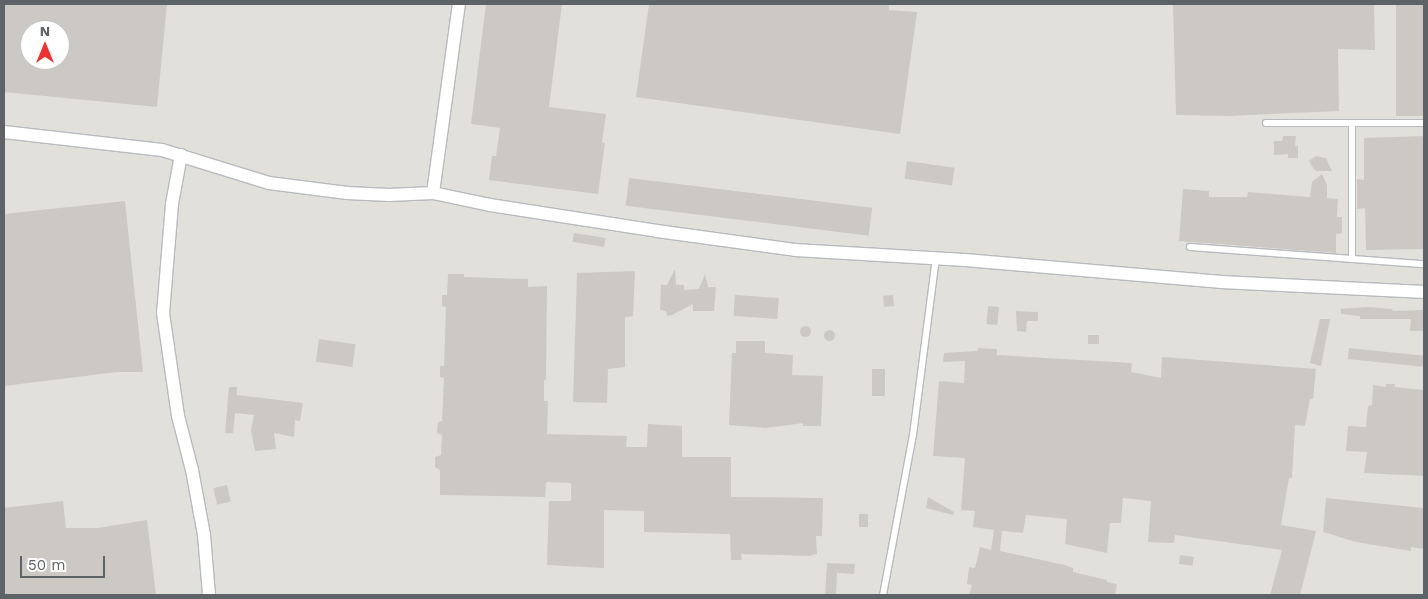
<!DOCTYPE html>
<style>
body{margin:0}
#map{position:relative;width:1428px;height:599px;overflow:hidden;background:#f1eee7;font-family:"Work Sans",sans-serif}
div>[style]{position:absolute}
.industrial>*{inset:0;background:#e2e0db}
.building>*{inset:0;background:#ccc9c4;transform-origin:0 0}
.round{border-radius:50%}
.roads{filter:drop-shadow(1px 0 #b7babe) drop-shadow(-1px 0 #b7babe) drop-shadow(0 1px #b7babe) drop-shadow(0 -1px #b7babe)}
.lane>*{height:6px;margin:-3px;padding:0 3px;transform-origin:3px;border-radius:3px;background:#fff}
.street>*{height:12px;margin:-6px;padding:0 6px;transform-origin:6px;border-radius:6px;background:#fff}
span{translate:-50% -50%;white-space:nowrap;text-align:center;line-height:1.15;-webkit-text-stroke:4.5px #fff;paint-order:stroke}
.frame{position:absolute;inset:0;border:5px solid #5e6368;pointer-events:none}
.north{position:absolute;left:20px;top:20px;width:50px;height:50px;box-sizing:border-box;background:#fff;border:1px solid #bfc1c3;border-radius:50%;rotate:0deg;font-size:14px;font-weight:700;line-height:20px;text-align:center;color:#5e6368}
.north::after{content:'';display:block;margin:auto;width:18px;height:22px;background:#f1302d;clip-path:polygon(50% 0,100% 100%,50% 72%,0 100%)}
.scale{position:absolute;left:20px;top:556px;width:85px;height:22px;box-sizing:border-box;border:2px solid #5e6368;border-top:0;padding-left:6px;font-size:15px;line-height:18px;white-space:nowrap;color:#5e6368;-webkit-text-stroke:4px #fff;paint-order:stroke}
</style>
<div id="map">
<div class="industrial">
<i style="clip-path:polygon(evenodd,4px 4px,1424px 4px,1424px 595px,4px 595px,4px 4px,30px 30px,60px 30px,60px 60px,30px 60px,30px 30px)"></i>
</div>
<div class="building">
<i style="clip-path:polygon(evenodd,4px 4px,167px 4px,157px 107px,4px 92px,4px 4px,30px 30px,60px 30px,60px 60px,30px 60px,30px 30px)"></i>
<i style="clip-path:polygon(486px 4px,562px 4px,549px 107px,606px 114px,602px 142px,605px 143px,598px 194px,489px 180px,492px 156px,496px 156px,500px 128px,471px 124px)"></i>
<i style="clip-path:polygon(649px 4px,889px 4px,889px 10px,917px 12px,900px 134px,636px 97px)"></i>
<i style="clip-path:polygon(1173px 4px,1374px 4px,1375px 50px,1338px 49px,1339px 111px,1227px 116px,1176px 115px)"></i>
<i style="left:1396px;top:4px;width:28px;height:112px"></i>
<i style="clip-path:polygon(1283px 136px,1296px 136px,1295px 146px,1298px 146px,1298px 158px,1288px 158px,1288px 154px,1274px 155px,1274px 141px,1282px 141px)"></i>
<i style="clip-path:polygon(1424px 136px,1424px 249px,1366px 250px,1365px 208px,1357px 209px,1357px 179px,1364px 180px,1364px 138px)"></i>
<i style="clip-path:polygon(1316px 156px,1326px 158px,1332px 171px,1316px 171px,1313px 168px,1309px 161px)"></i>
<i style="left:907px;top:161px;width:48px;height:18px;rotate:8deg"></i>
<i style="clip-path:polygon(1322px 174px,1327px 185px,1327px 198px,1338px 199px,1337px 217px,1342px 217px,1342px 233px,1336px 234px,1336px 253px,1179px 241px,1183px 189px,1209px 191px,1209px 197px,1247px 197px,1248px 192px,1310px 197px,1312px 182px)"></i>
<i style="left:629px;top:178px;width:245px;height:28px;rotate:7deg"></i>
<i style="clip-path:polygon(125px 201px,143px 372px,117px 372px,4px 386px,4px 214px)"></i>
<i style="left:574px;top:233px;width:32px;height:9px;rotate:9deg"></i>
<i style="clip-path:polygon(675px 269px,676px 285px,684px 285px,684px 290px,699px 289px,705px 274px,708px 287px,716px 287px,714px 311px,693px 311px,693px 304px,672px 315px,667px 316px,666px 311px,660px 310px,661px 285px,667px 285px)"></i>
<i style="clip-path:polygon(635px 271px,633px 316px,625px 317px,625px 367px,608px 369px,607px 403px,573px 402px,577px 273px)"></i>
<i style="clip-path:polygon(448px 274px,464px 274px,464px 277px,528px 279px,528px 287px,547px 286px,546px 380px,544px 380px,544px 401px,548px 401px,547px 434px,627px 436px,626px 447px,647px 447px,648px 424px,682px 426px,682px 457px,731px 457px,731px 497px,823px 498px,822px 536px,816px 536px,817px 554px,809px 556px,741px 554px,742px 560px,731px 560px,730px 534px,644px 532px,644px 511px,604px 510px,604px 568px,547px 565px,549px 501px,571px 501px,571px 483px,546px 482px,545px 497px,440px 495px,440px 470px,435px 467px,435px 457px,441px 455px,442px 435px,437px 433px,438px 422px,442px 421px,444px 378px,440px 377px,440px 366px,444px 366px,446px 307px,442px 306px,442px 295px,447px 295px)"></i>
<i style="left:735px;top:295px;width:44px;height:21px;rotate:4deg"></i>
<i style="left:893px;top:295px;width:11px;height:10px;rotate:85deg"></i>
<i style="left:988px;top:306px;width:11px;height:18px;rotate:5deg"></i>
<i style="clip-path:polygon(1367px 307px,1393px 309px,1392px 311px,1424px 310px,1423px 331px,1410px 331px,1411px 319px,1360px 319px,1360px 316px,1341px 314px,1341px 309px)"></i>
<i style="clip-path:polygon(1016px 311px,1038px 312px,1038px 321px,1027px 321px,1026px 332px,1017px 331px)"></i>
<i style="clip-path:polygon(1320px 319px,1330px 319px,1321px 366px,1310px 363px)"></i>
<i class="round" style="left:799.5px;top:325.5px;width:11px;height:11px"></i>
<i class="round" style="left:823.5px;top:329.5px;width:11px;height:11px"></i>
<i style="left:1088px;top:335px;width:11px;height:9px"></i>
<i style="left:319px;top:339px;width:37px;height:23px;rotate:8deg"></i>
<i style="clip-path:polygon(736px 341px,765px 341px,765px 353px,793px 355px,792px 375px,823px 376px,821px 426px,803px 426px,803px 423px,766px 428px,729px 425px,732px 353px,736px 353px)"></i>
<i style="clip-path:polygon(978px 348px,997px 349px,997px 355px,1132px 363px,1131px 372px,1161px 378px,1162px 357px,1316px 369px,1313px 399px,1310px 399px,1305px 426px,1295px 425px,1292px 478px,1289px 478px,1281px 525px,1316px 531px,1300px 595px,1270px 595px,1282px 550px,1175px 535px,1174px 543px,1148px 542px,1151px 501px,1123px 498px,1121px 523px,1110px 523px,1107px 553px,1065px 544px,1067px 519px,1026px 515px,1023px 533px,1002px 531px,1000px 551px,1065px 565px,1073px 568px,1073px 572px,1107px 580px,1107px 582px,1117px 584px,1115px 595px,969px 595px,972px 585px,967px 584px,969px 567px,975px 568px,980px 547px,991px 550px,994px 530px,973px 527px,975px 511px,961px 510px,965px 458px,933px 456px,939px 381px,964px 383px,965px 361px,943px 362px,944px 353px,978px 351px)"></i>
<i style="left:1349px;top:348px;width:75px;height:11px;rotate:6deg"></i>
<i style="left:872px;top:369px;width:13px;height:27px"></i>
<i style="clip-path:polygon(1386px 384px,1395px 384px,1394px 387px,1424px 390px,1424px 476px,1364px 473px,1367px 452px,1346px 451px,1348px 426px,1366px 427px,1368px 406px,1372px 405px,1373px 385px,1386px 387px)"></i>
<i style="clip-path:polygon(229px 387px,237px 387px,237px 395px,303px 403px,300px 421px,295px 420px,294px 437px,274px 433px,276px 449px,255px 451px,251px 430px,254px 415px,235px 413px,233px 433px,225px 433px)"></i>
<i style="left:227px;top:485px;width:17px;height:14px;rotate:77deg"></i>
<i style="clip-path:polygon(928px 497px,954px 512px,953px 515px,926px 508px)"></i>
<i style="clip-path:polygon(1326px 498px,1424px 508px,1424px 549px,1411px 547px,1411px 551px,1356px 542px,1323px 532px)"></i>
<i style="clip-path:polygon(63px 501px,66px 528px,97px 528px,147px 520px,156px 595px,4px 595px,4px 508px)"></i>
<i style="left:859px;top:514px;width:9px;height:13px"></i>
<i style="left:1180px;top:555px;width:14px;height:9px;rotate:8deg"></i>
<i style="clip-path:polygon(827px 563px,855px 564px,854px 574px,837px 573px,836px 595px,825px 595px)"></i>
</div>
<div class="roads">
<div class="lane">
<i style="left:1266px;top:123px;width:158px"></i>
<i style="left:1190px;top:247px;width:235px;rotate:4.2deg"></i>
<i style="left:1352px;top:259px;width:136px;rotate:-90deg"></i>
<i style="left:883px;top:595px;width:163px;rotate:-79.4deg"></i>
<i style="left:913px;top:435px;width:178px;rotate:-82.6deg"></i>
</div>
<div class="street">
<i style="left:4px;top:132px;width:159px;rotate:6.5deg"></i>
<i style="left:162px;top:150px;width:112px;rotate:17.1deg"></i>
<i style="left:269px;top:183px;width:79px;rotate:7.3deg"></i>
<i style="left:347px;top:193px;width:42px;rotate:2.7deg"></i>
<i style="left:389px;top:195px;width:44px;rotate:-2.6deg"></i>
<i style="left:433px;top:193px;width:58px;rotate:11.9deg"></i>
<i style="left:490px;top:205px;width:169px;rotate:8.8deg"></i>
<i style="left:657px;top:231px;width:139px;rotate:7.8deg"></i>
<i style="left:795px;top:250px;width:170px;rotate:3.4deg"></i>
<i style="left:965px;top:260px;width:258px;rotate:4.9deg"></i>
<i style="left:1222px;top:282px;width:202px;rotate:2.8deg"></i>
<i style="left:181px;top:155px;width:50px;rotate:100.4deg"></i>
<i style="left:172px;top:204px;width:109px;rotate:94.7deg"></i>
<i style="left:163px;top:313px;width:104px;rotate:81.7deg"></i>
<i style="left:178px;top:416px;width:56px;rotate:75.5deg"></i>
<i style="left:192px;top:470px;width:66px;rotate:79.5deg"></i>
<i style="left:204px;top:535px;width:60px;rotate:85.2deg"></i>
<i style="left:433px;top:193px;width:191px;rotate:-82.2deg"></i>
</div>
</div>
<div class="frame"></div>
<div class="north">N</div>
<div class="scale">50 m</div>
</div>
